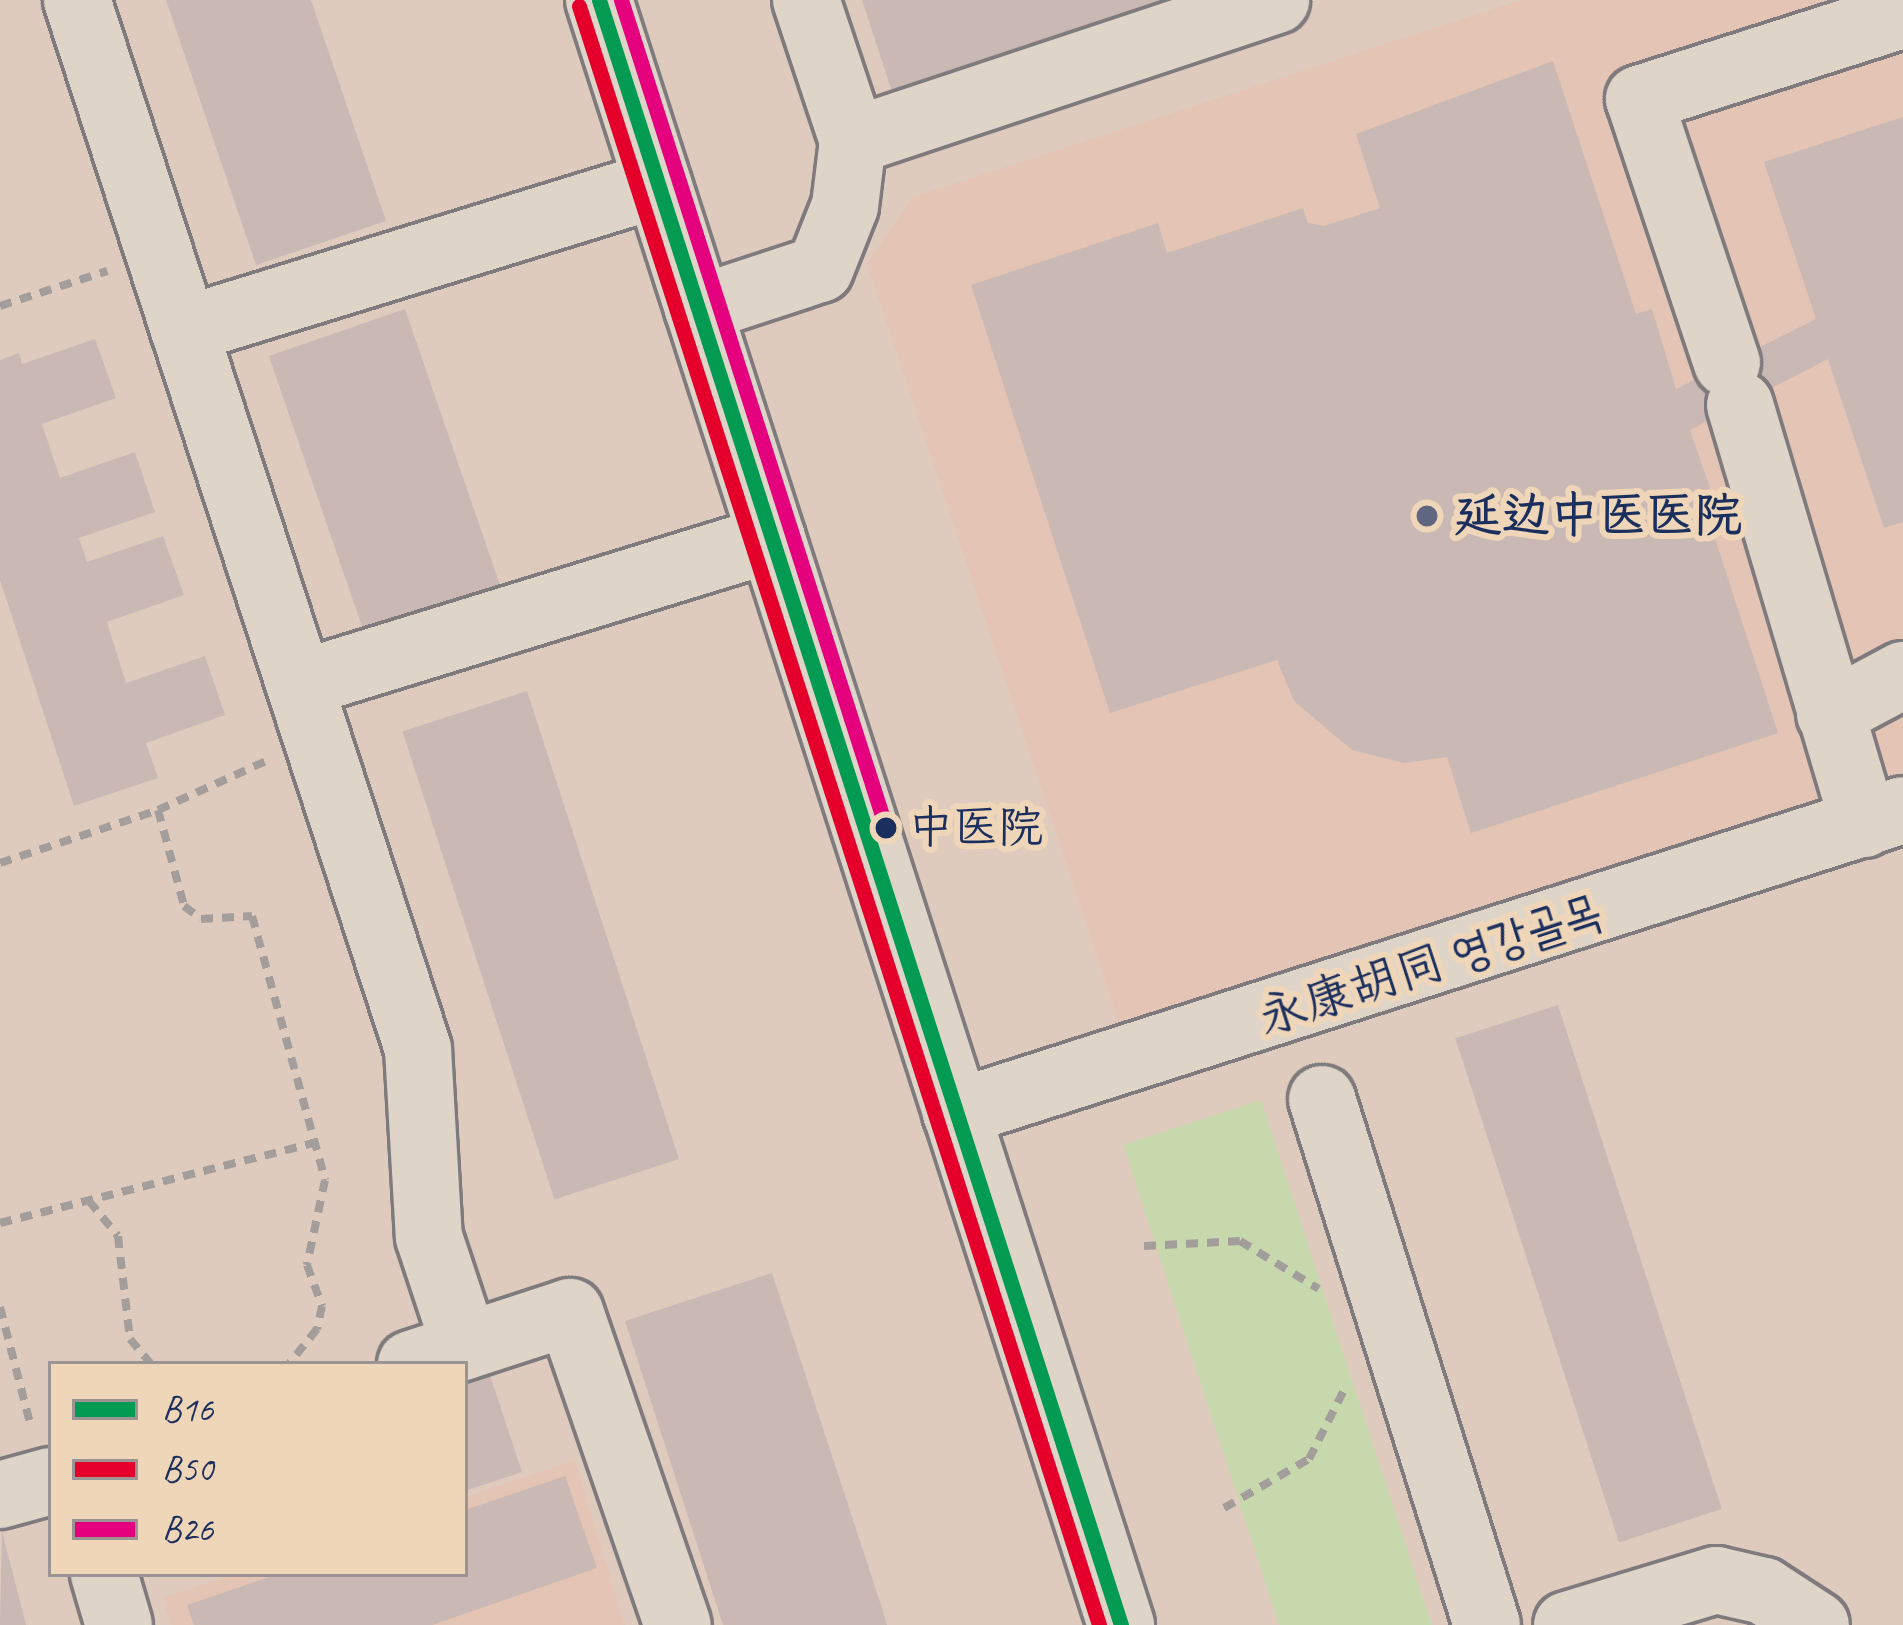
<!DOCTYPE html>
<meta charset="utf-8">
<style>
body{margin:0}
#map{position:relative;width:1903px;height:1625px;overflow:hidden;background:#dfcbbe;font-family:Caveat,"LXGW WenKai TC","Poor Story",sans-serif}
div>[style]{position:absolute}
.built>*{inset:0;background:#e4c4b4}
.green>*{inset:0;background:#c8d8ad;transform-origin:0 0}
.building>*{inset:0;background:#cab8b4;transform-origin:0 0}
.path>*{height:8px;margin-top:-4px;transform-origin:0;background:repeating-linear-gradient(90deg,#a39e9c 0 12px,transparent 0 21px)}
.roads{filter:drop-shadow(3px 0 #7f7a7d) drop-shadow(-3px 0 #7f7a7d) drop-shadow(0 3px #7f7a7d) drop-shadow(0 -3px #7f7a7d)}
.minor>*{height:66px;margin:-33px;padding:0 33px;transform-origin:33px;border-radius:33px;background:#ded4c8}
.bus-1>*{height:15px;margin:-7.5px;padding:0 7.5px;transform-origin:7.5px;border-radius:7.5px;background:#039a52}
.bus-2>*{height:15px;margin:-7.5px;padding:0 7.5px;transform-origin:7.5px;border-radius:7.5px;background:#e4002b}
.bus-3>*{height:15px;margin:-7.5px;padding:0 7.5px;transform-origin:7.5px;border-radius:7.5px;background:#e5007d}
.dots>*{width:33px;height:33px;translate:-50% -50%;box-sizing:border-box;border:6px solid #f0d6b8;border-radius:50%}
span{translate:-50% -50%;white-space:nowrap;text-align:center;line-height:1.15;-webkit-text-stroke:12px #f0d6b8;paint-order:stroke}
.bus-label{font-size:45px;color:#1b2f5e}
.left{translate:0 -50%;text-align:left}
.poi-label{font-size:48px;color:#1b2f5e;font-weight:700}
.street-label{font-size:48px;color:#1b2f5e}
.legend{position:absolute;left:48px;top:1361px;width:420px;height:216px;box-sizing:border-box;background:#f0d6b8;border:3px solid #9b9394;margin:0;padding:15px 21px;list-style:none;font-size:36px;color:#1b2f5e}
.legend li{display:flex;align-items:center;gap:24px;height:60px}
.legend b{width:60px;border:3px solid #9b9394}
</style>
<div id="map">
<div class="built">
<i style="clip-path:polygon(1521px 0,1903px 0,1903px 770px,1123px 1036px,867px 263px,913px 197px)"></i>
<i style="clip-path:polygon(575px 1460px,625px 1625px,171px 1625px,163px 1598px,234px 1574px,465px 1574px,465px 1497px)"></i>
</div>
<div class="green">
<i style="left:1261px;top:1100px;width:552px;height:145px;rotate:72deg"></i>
</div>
<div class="building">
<i style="clip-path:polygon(166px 0,311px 0,386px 221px,256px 265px)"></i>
<i style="clip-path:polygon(862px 0,1205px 0,895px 101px)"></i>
<i style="clip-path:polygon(1553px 61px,1636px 314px,1652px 309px,1676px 389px,1816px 319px,1764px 162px,1903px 117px,1903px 522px,1884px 528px,1828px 359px,1690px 430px,1711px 491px,1701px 495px,1778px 733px,1471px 833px,1447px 757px,1404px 763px,1352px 750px,1294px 701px,1277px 660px,1110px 713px,971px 285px,1158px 223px,1167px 253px,1303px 208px,1308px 223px,1324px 226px,1380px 208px,1356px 134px)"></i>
<i style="left:405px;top:309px;width:298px;height:144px;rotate:71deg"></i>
<i style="clip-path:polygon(95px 339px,116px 398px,42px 424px,60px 478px,135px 452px,155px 512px,79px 538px,87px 562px,163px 536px,184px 595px,107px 622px,126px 683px,205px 656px,225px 715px,146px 743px,158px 778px,74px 806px,0 580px,0 360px,19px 353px,22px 364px)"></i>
<i style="left:527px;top:691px;width:492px;height:131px;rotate:72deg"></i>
<i style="left:1558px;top:1005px;width:530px;height:108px;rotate:72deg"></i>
<i style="clip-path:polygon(772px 1273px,881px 1605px,887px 1625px,723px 1625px,625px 1321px)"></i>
<i style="clip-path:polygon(486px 1363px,522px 1472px,465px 1491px,465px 1370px)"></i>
<i style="clip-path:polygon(565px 1476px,597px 1568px,432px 1625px,194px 1625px,187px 1605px,278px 1574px,465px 1574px,465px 1510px)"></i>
<i style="clip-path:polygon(2px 1531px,26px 1625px,0 1625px)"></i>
</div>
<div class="path">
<i style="left:0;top:306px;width:113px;rotate:-18.1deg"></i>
<i style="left:158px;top:810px;width:99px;rotate:74.8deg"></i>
<i style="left:184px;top:906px;width:21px;rotate:37deg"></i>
<i style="left:201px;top:919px;width:51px;rotate:-3.4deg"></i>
<i style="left:252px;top:916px;width:274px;rotate:74.5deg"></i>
<i style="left:325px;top:1180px;width:87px;rotate:102deg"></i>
<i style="left:307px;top:1265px;width:44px;rotate:69.9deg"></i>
<i style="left:322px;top:1306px;width:24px;rotate:102deg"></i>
<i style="left:317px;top:1329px;width:45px;rotate:128.7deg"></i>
<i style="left:0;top:863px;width:167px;rotate:-18.5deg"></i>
<i style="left:158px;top:810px;width:119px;rotate:-24.4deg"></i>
<i style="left:89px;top:1201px;width:45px;rotate:50.4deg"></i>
<i style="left:118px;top:1236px;width:104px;rotate:83.4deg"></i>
<i style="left:130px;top:1339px;width:33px;rotate:50deg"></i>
<i style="left:0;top:1223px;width:325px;rotate:-14.3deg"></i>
<i style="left:1144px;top:1246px;width:96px;rotate:-3deg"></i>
<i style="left:1240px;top:1241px;width:92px;rotate:31.3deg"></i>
<i style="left:0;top:1307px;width:124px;rotate:75.5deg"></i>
<i style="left:1224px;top:1508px;width:98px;rotate:-30deg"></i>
<i style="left:1309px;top:1459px;width:84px;rotate:-63.1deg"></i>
</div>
<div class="roads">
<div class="minor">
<i style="left:77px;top:0;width:1103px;rotate:71.99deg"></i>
<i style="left:418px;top:1049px;width:188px;rotate:86.7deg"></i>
<i style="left:429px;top:1237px;width:115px;rotate:71.7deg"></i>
<i style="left:599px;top:0;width:1707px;rotate:72.19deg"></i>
<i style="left:853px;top:141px;width:446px;rotate:-18.4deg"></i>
<i style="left:698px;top:309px;width:128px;rotate:-18.2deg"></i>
<i style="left:820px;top:269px;width:68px;rotate:-68.4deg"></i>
<i style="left:845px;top:206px;width:65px;rotate:-83deg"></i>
<i style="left:853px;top:141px;width:149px;rotate:-108.4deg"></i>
<i style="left:184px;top:330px;width:496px;rotate:-17.1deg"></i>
<i style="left:1727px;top:363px;width:278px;rotate:-108.4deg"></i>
<i style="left:1639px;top:99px;width:277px;rotate:-17.7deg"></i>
<i style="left:1740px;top:405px;width:437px;rotate:73.5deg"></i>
<i style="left:300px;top:684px;width:494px;rotate:-17.1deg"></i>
<i style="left:1830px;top:714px;width:83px;rotate:-28.1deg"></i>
<i style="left:1322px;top:1099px;width:551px;rotate:72.58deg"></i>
<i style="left:956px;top:1113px;width:994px;rotate:-17.74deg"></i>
<i style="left:411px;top:1364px;width:167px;rotate:-18.1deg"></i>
<i style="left:570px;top:1312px;width:331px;rotate:71deg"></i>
<i style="left:0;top:1495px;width:53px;rotate:-15.4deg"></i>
<i style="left:104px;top:1574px;width:53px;rotate:73.6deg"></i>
<i style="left:1567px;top:1625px;width:156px;rotate:-16.8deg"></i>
<i style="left:1716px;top:1580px;width:49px;rotate:12.9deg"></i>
<i style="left:1764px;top:1591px;width:62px;rotate:33.2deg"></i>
</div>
</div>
<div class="bus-1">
<i style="left:599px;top:0;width:1707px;rotate:72.19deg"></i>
</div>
<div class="bus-2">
<i style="left:579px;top:6px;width:1700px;rotate:72.19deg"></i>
</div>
<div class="bus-3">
<i style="left:621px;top:0;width:869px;rotate:72.25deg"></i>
</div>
<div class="dots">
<i style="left:1427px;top:516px;background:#606680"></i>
<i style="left:886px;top:828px;background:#1b2f5e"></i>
</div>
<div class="bus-label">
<span class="left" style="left:908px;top:828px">中医院</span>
</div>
<div class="poi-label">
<span class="left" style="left:1454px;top:516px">延边中医医院</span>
</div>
<div class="street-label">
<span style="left:1430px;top:964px;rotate:-18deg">永康胡同 영강골목</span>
</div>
<ul class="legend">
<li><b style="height:15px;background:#039a52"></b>B16</li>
<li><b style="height:15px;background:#e4002b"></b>B50</li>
<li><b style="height:15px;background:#e5007d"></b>B26</li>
</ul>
</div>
